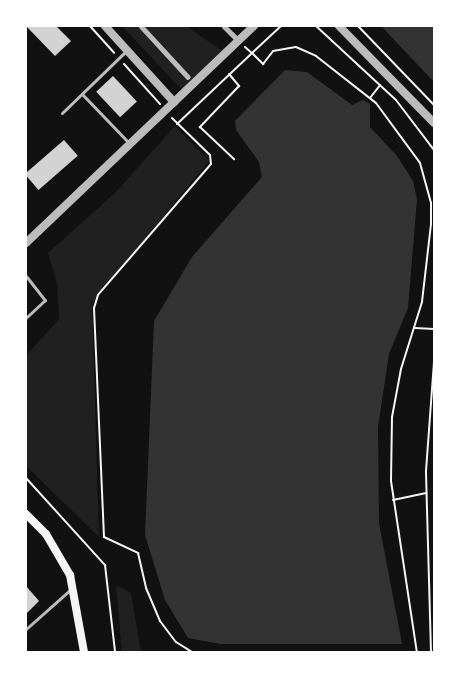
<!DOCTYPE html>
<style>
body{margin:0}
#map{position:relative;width:460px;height:678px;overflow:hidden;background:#111;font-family:"PT Sans",sans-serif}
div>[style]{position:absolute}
.green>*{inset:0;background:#202020}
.water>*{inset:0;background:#333}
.building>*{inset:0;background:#d3d3d3;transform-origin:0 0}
.path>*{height:2px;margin:-1px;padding:0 1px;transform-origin:1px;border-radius:1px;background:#f5f5f5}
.service>*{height:3px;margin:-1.5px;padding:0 1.5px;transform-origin:1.5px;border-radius:1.5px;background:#bcbcbc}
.pedestrian>*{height:4.5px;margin:-2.25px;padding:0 2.25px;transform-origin:2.25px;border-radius:2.25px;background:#bcbcbc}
.tertiary>*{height:8px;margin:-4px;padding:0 4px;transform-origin:4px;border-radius:4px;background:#bcbcbc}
.secondary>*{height:8px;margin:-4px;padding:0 4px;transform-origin:4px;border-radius:4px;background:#f5f5f5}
span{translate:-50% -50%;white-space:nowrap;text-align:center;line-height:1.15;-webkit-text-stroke:6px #fff;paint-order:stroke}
.frame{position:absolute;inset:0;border:27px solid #fff;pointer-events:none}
</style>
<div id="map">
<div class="green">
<i style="clip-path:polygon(122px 26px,186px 26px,224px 52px,183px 91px)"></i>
<i style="clip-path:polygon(175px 126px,209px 161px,92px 303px,99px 537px,26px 466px,26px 356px,59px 319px,57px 283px,48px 253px,115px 193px)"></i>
<i style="clip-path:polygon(116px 585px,131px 593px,141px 652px,122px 652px)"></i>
</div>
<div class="water">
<i style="clip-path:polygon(381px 26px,434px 26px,434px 82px)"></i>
<i style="clip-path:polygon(285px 70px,307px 72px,352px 105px,363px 100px,370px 104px,370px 127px,397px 156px,413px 181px,417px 199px,408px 308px,389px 354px,378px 427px,379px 523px,402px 644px,220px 644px,188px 638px,165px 600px,145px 535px,154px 321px,192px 257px,262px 177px,259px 162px,236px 130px,235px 121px)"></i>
</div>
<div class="building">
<i style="clip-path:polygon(26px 26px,56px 26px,71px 41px,55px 56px)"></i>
<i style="left:113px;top:76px;width:35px;height:23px;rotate:47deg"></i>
<i style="left:64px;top:140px;width:21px;height:52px;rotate:49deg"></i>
<i style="clip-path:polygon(26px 586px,39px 601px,26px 614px)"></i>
</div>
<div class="path">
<i style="left:90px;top:26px;width:36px;rotate:48deg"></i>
<i style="left:316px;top:26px;width:109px;rotate:42.8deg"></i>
<i style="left:396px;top:100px;width:63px;rotate:52.8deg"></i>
<i style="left:358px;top:26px;width:110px;rotate:46.1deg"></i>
<i style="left:245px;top:47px;width:9px;rotate:41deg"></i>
<i style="left:252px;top:53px;width:40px;rotate:-43deg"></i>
<i style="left:124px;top:64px;width:54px;rotate:48deg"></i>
<i style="left:229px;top:74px;width:16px;rotate:50deg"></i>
<i style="left:239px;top:86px;width:57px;rotate:133.6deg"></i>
<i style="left:200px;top:127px;width:47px;rotate:43.3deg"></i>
<i style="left:370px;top:98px;width:16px;rotate:-52deg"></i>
<i style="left:172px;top:118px;width:53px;rotate:44.2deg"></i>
<i style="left:210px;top:155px;width:9px;rotate:84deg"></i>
<i style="left:211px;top:164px;width:173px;rotate:130.8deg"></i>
<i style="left:98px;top:295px;width:14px;rotate:107deg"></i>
<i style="left:94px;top:308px;width:229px;rotate:87.5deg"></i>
<i style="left:104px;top:537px;width:38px;rotate:25deg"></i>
<i style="left:138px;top:553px;width:36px;rotate:77deg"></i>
<i style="left:146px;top:588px;width:36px;rotate:67deg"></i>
<i style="left:160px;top:621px;width:26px;rotate:53deg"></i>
<i style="left:176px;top:642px;width:19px;rotate:32deg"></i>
<i style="left:177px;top:124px;width:103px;rotate:-43.4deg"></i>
<i style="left:252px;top:53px;width:16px;rotate:45deg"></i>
<i style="left:263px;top:64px;width:16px;rotate:-52deg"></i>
<i style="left:273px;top:51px;width:23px;rotate:-10deg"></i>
<i style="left:296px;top:47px;width:22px;rotate:24deg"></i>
<i style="left:316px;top:56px;width:76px;rotate:38.1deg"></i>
<i style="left:376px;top:103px;width:74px;rotate:53.7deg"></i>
<i style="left:420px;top:163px;width:41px;rotate:74.6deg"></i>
<i style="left:431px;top:203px;width:21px;rotate:90deg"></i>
<i style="left:431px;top:224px;width:79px;rotate:96.6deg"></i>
<i style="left:422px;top:302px;width:70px;rotate:107.4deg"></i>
<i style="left:401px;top:369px;width:49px;rotate:100.6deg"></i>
<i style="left:392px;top:417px;width:64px;rotate:90.9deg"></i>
<i style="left:391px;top:481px;width:173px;rotate:81.4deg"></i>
<i style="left:415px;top:328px;width:19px;rotate:3deg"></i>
<i style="left:26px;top:478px;width:118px;rotate:47.8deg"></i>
<i style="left:105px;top:565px;width:88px;rotate:83.4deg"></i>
<i style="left:393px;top:500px;width:34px;rotate:-12deg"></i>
<i style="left:431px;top:652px;width:181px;rotate:-91.6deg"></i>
<i style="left:426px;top:471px;width:110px;rotate:-85.8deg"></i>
</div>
<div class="service">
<i style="left:82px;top:94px;width:69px;rotate:46.2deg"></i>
<i style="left:62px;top:113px;width:89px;rotate:-44.1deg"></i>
<i style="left:26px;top:276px;width:31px;rotate:52deg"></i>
<i style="left:45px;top:300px;width:26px;rotate:137deg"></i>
<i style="left:26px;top:629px;width:62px;rotate:-41.7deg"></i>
</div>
<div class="pedestrian">
<i style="left:141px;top:26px;width:69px;rotate:47.3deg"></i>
<i style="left:224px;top:26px;width:21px;rotate:45deg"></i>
</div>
<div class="tertiary">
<i style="left:105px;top:26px;width:103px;rotate:47.8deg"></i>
<i style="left:339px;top:26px;width:136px;rotate:45.6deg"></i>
<i style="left:26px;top:243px;width:315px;rotate:-43.6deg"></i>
</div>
<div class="secondary">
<i style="left:26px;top:514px;width:28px;rotate:45deg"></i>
<i style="left:46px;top:534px;width:48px;rotate:59.7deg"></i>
<i style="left:70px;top:575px;width:78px;rotate:79.7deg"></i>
</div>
<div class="frame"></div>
</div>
